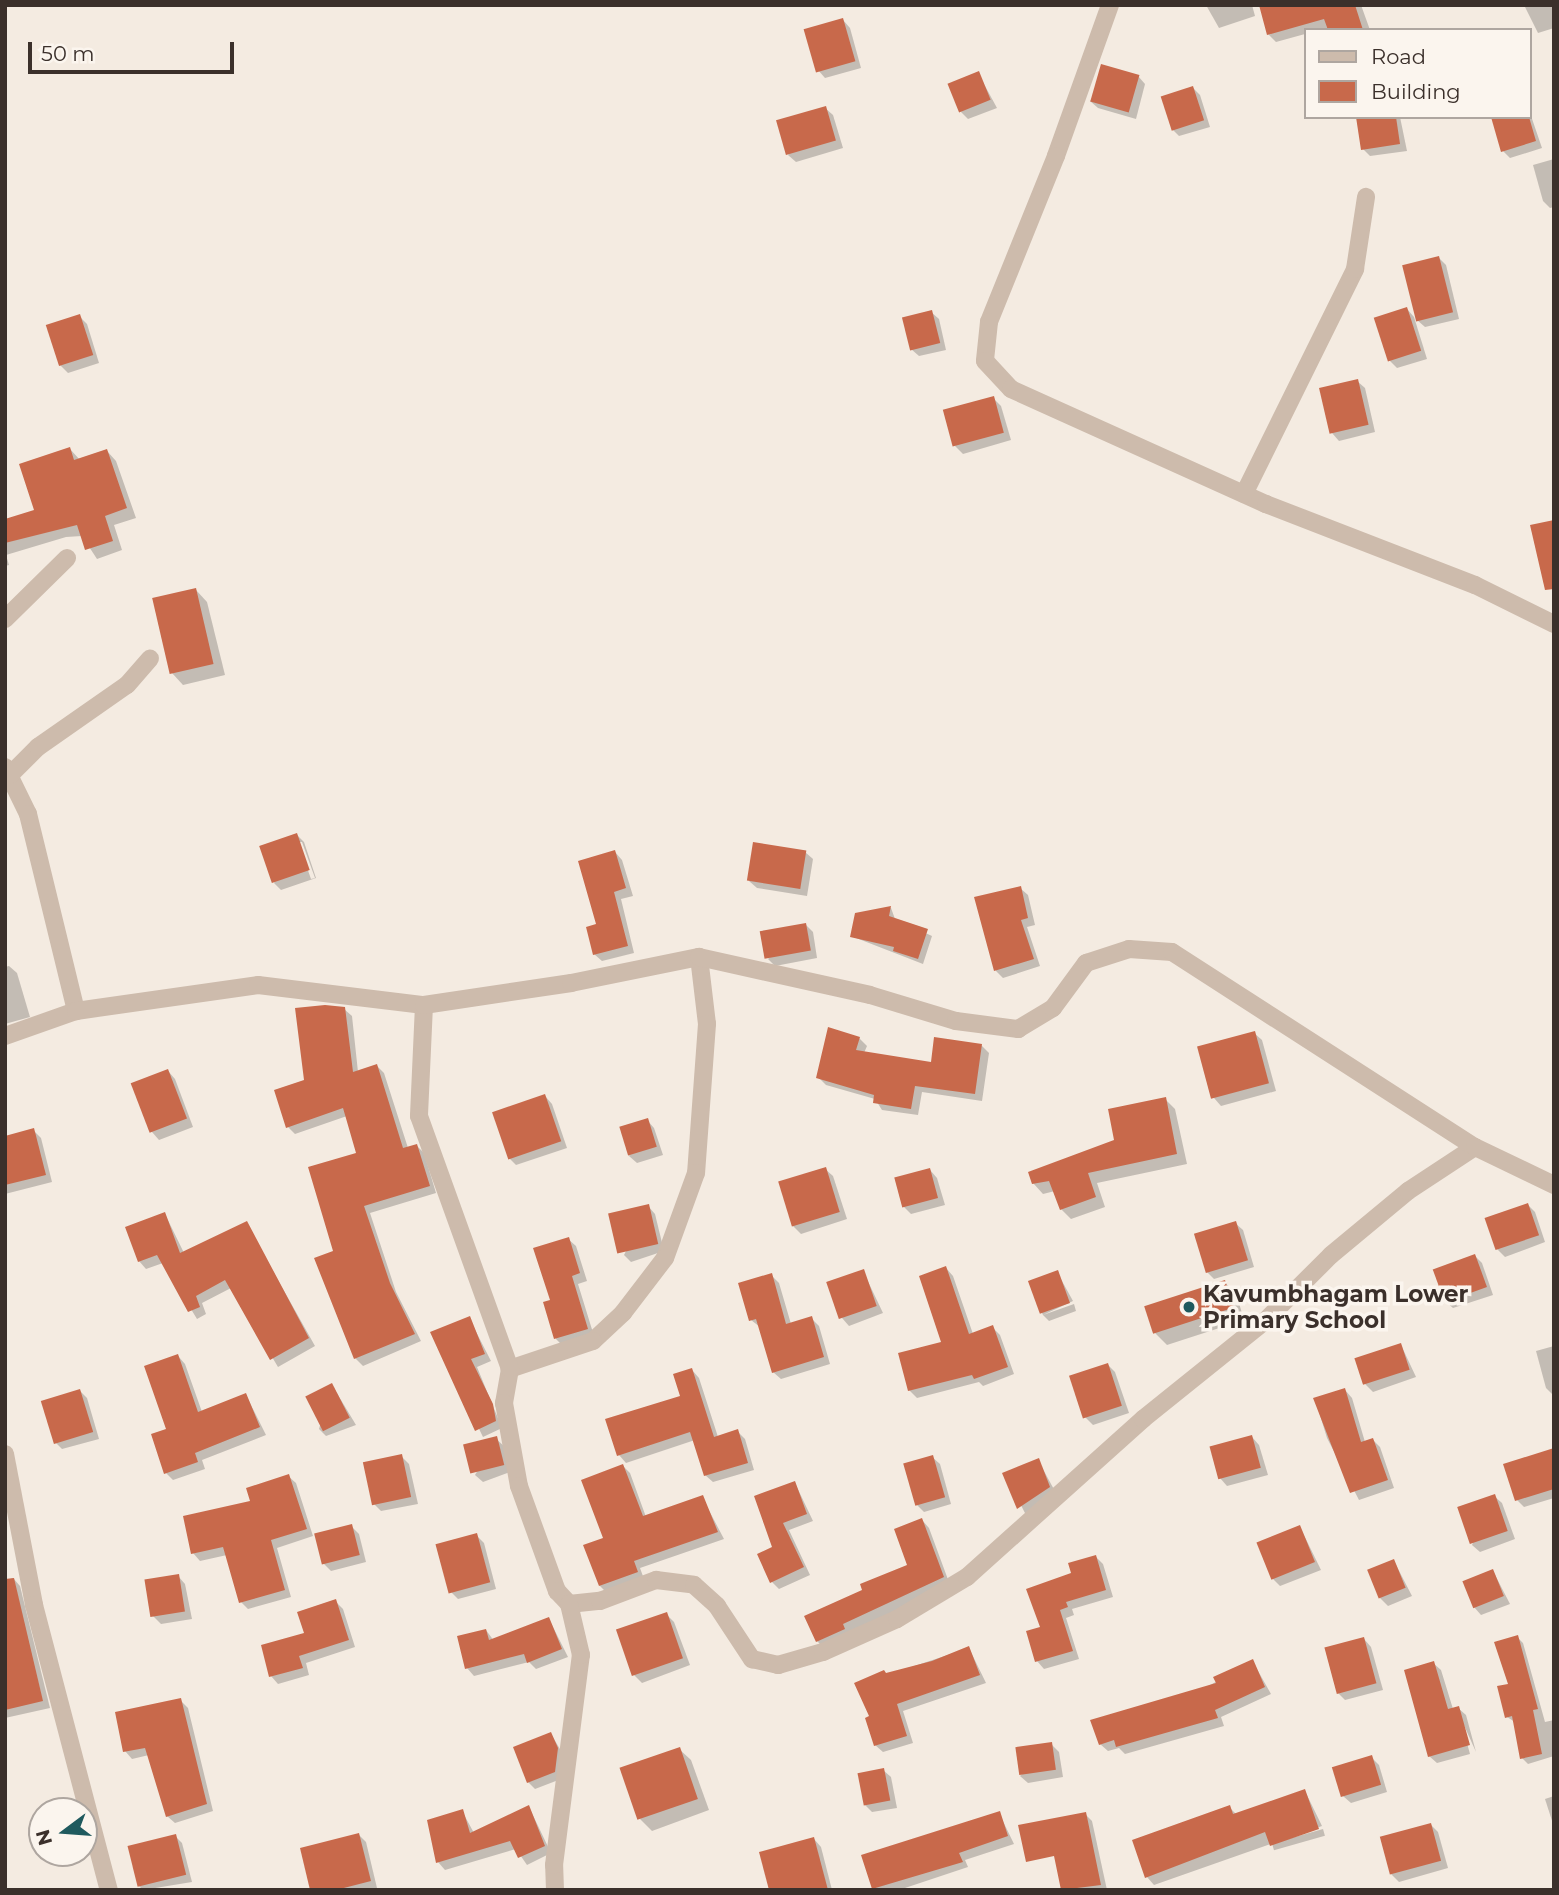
<!DOCTYPE html>
<style>
body{margin:0}
#map{position:relative;width:1559px;height:1895px;overflow:hidden;background:#f4ebe1;font-family:Montserrat,sans-serif}
div>[style]{position:absolute}
.shadow>*{inset:0;background:#0003;transform-origin:0 0}
.building>*{inset:0;background:#c8694b;transform-origin:0 0}
.minor>*{height:18px;margin:-9px;padding:0 9px;transform-origin:9px;border-radius:9px;background:#cdbbac}
.dots>*{width:19px;height:19px;translate:-50% -50%;box-sizing:border-box;border:4px solid #fbf5ee;border-radius:50%}
span{translate:-50% -50%;white-space:nowrap;text-align:center;line-height:1.15;-webkit-text-stroke:7px #fbf5ee;paint-order:stroke}
.poi-label{font-size:23px;color:#3b302b;font-weight:700}
.left{translate:0 -50%;text-align:left}
.frame{position:absolute;inset:0;border:7px solid #3b302b;pointer-events:none}
.legend{position:absolute;left:1304px;top:28px;width:228px;height:91px;box-sizing:border-box;background:#fbf5ee;border:2px solid #aea6a0;margin:0;padding:9px 12px;list-style:none;font-size:21px;color:#3b302b}
.legend li{display:flex;align-items:center;gap:14px;height:35px}
.legend b{width:35px;border:2px solid #aea6a0}
.north{position:absolute;left:28px;top:1797px;width:70px;height:70px;box-sizing:border-box;background:#fbf5ee;border:2px solid #aea6a0;border-radius:50%;rotate:254deg;font-size:19px;font-weight:700;line-height:28px;text-align:center;color:#3b302b}
.north::after{content:'';display:block;margin:auto;width:24px;height:32px;background:#1f5a5e;clip-path:polygon(50% 0,100% 100%,50% 72%,0 100%)}
.scale{position:absolute;left:28px;top:42px;width:206px;height:32px;box-sizing:border-box;border:4px solid #3b302b;border-top:0;padding-left:9px;font-size:21px;line-height:24px;white-space:nowrap;color:#3b302b;-webkit-text-stroke:5px #fbf5ee;paint-order:stroke}
</style>
<div id="map">
<div class="shadow">
<i style="clip-path:polygon(1206px 5px,1252px 5px,1255px 16px,1219px 28px)"></i>
<i style="clip-path:polygon(1261px 5px,1361px 5px,1370px 30px,1305px 30px,1305px 34px,1276px 42px,1268px 34px)"></i>
<i style="clip-path:polygon(1524px 5px,1554px 5px,1554px 28px,1538px 33px)"></i>
<i style="clip-path:polygon(843px 20px,850px 28px,861px 68px,825px 78px,818px 70px)"></i>
<i style="clip-path:polygon(978px 73px,997px 108px,968px 119px,961px 112px)"></i>
<i style="clip-path:polygon(1138px 76px,1145px 84px,1136px 119px,1098px 108px,1090px 101px)"></i>
<i style="clip-path:polygon(1193px 88px,1200px 95px,1210px 127px,1179px 136px,1172px 129px)"></i>
<i style="clip-path:polygon(825px 108px,833px 115px,843px 148px,796px 162px,788px 155px)"></i>
<i style="clip-path:polygon(1529px 110px,1542px 148px,1510px 158px,1503px 151px,1493px 117px,1529px 117px)"></i>
<i style="clip-path:polygon(1358px 117px,1400px 117px,1407px 151px,1370px 156px,1363px 149px)"></i>
<i style="clip-path:polygon(1554px 159px,1554px 207px,1550px 208px,1543px 201px,1533px 165px)"></i>
<i style="clip-path:polygon(1439px 258px,1446px 265px,1459px 319px,1425px 327px,1417px 320px)"></i>
<i style="clip-path:polygon(1407px 309px,1414px 317px,1427px 359px,1397px 368px,1390px 361px)"></i>
<i style="clip-path:polygon(931px 312px,939px 319px,946px 350px,919px 356px,911px 349px)"></i>
<i style="clip-path:polygon(79px 316px,87px 324px,99px 363px,68px 373px,60px 365px)"></i>
<i style="clip-path:polygon(1357px 381px,1365px 388px,1375px 432px,1339px 441px,1332px 433px)"></i>
<i style="clip-path:polygon(993px 398px,1001px 406px,1011px 440px,963px 454px,955px 446px)"></i>
<i style="clip-path:polygon(70px 449px,80px 460px,107px 451px,116px 461px,136px 518px,114px 525px,122px 550px,97px 559px,82px 536px,66px 537px,6px 555px,9px 565px,5px 566px,5px 521px,36px 511px)"></i>
<i style="clip-path:polygon(196px 590px,207px 602px,225px 675px,183px 685px,172px 673px)"></i>
<i style="clip-path:polygon(evenodd,297px 835px,304px 842px,316px 878px,281px 890px,274px 883px,297px 835px,298px 842px,302px 842px,315px 878px,311px 879px,298px 842px)"></i>
<i style="clip-path:polygon(615px 852px,622px 860px,633px 896px,621px 899px,634px 953px,602px 961px,594px 954px)"></i>
<i style="clip-path:polygon(805px 852px,813px 859px,807px 896px,757px 888px,749px 881px)"></i>
<i style="clip-path:polygon(1020px 888px,1028px 895px,1035px 925px,1027px 927px,1040px 966px,1003px 978px,996px 971px,976px 898px)"></i>
<i style="clip-path:polygon(891px 908px,895px 919px,932px 936px,923px 964px,851px 936px,857px 914px)"></i>
<i style="clip-path:polygon(805px 924px,813px 932px,817px 958px,775px 966px,768px 959px)"></i>
<i style="clip-path:polygon(9px 966px,17px 973px,30px 1017px,5px 1024px,5px 967px)"></i>
<i style="clip-path:polygon(344px 1009px,352px 1016px,358px 1072px,377px 1066px,384px 1073px,408px 1148px,416px 1145px,424px 1153px,436px 1193px,370px 1213px,396px 1292px,421px 1341px,363px 1366px,355px 1358px,335px 1252px,358px 1154px,347px 1116px,295px 1134px,288px 1127px,306px 1081px)"></i>
<i style="clip-path:polygon(1254px 1033px,1262px 1040px,1276px 1091px,1221px 1106px,1214px 1098px)"></i>
<i style="clip-path:polygon(859px 1038px,867px 1046px,864px 1053px,932px 1064px,981px 1045px,989px 1053px,982px 1101px,922px 1092px,918px 1115px,882px 1110px,875px 1099px,826px 1085px,818px 1077px)"></i>
<i style="clip-path:polygon(168px 1071px,175px 1079px,193px 1127px,159px 1140px,152px 1132px,134px 1085px)"></i>
<i style="clip-path:polygon(545px 1096px,552px 1104px,567px 1148px,516px 1165px,509px 1158px)"></i>
<i style="clip-path:polygon(1165px 1099px,1175px 1109px,1187px 1164px,1097px 1183px,1105px 1207px,1071px 1219px,1061px 1209px,1055px 1191px,1043px 1194px,1033px 1183px,1116px 1141px)"></i>
<i style="clip-path:polygon(647px 1120px,654px 1128px,663px 1155px,637px 1163px,629px 1156px)"></i>
<i style="clip-path:polygon(33px 1130px,41px 1138px,52px 1182px,5px 1194px,5px 1137px)"></i>
<i style="clip-path:polygon(825px 1169px,833px 1176px,847px 1219px,801px 1234px,793px 1226px)"></i>
<i style="clip-path:polygon(930px 1170px,937px 1178px,945px 1205px,911px 1214px,903px 1206px)"></i>
<i style="clip-path:polygon(1528px 1205px,1535px 1212px,1545px 1242px,1505px 1257px,1497px 1249px)"></i>
<i style="clip-path:polygon(648px 1206px,655px 1214px,664px 1251px,631px 1262px,624px 1255px)"></i>
<i style="clip-path:polygon(165px 1214px,184px 1253px,246px 1223px,315px 1346px,278px 1367px,231px 1288px,202px 1303px,206px 1314px,197px 1319px,163px 1263px,146px 1269px,139px 1261px)"></i>
<i style="clip-path:polygon(1235px 1223px,1243px 1230px,1254px 1267px,1214px 1279px,1207px 1272px)"></i>
<i style="clip-path:polygon(568px 1239px,576px 1246px,587px 1281px,578px 1284px,594px 1336px,563px 1346px,556px 1339px,545px 1303px,552px 1301px)"></i>
<i style="clip-path:polygon(1475px 1256px,1482px 1263px,1493px 1295px,1453px 1308px,1445px 1301px)"></i>
<i style="clip-path:polygon(946px 1268px,953px 1276px,973px 1334px,992px 1327px,1000px 1335px,1014px 1374px,983px 1386px,979px 1382px,917px 1398px,909px 1390px,943px 1344px)"></i>
<i style="clip-path:polygon(863px 1271px,883px 1313px,849px 1326px,842px 1318px)"></i>
<i style="clip-path:polygon(1057px 1272px,1073px 1301px,1043px 1315px,1042px 1313px)"></i>
<i style="clip-path:polygon(771px 1275px,779px 1283px,791px 1324px,811px 1318px,819px 1326px,830px 1364px,781px 1379px,773px 1372px,760px 1327px,751px 1320px)"></i>
<i style="clip-path:polygon(1224px 1282px,1236px 1293px,1244px 1320px,1167px 1345px,1155px 1333px)"></i>
<i style="clip-path:polygon(1074px 1304px,1076px 1311px,1049px 1321px,1043px 1315px)"></i>
<i style="clip-path:polygon(469px 1318px,491px 1361px,477px 1367px,502px 1428px,483px 1437px,432px 1333px)"></i>
<i style="clip-path:polygon(1401px 1345px,1416px 1377px,1373px 1392px,1365px 1384px)"></i>
<i style="clip-path:polygon(1554px 1346px,1554px 1395px,1553px 1395px,1546px 1388px,1536px 1351px)"></i>
<i style="clip-path:polygon(178px 1356px,185px 1364px,202px 1412px,246px 1395px,266px 1435px,202px 1460px,205px 1469px,173px 1480px,166px 1473px)"></i>
<i style="clip-path:polygon(1108px 1365px,1115px 1372px,1129px 1413px,1093px 1425px,1085px 1417px)"></i>
<i style="clip-path:polygon(692px 1370px,699px 1378px,718px 1437px,737px 1431px,745px 1439px,754px 1470px,713px 1482px,705px 1475px,695px 1440px,626px 1463px,619px 1455px,682px 1398px)"></i>
<i style="clip-path:polygon(332px 1385px,356px 1425px,326px 1436px,319px 1429px)"></i>
<i style="clip-path:polygon(1345px 1390px,1352px 1398px,1365px 1442px,1373px 1440px,1380px 1447px,1394px 1488px,1359px 1500px,1327px 1438px,1315px 1399px)"></i>
<i style="clip-path:polygon(80px 1391px,87px 1398px,99px 1439px,62px 1449px,55px 1442px)"></i>
<i style="clip-path:polygon(1252px 1437px,1259px 1445px,1268px 1475px,1227px 1486px,1220px 1478px,1212px 1448px)"></i>
<i style="clip-path:polygon(496px 1439px,504px 1446px,510px 1472px,483px 1482px,475px 1475px)"></i>
<i style="clip-path:polygon(1554px 1450px,1554px 1498px,1524px 1507px,1517px 1500px)"></i>
<i style="clip-path:polygon(401px 1456px,409px 1464px,418px 1504px,381px 1511px,374px 1504px)"></i>
<i style="clip-path:polygon(932px 1457px,940px 1464px,951px 1504px,924px 1512px,917px 1505px,905px 1464px)"></i>
<i style="clip-path:polygon(1038px 1460px,1057px 1495px,1026px 1515px,1005px 1474px)"></i>
<i style="clip-path:polygon(623px 1466px,630px 1473px,646px 1517px,702px 1497px,724px 1539px,640px 1568px,644px 1579px,607px 1593px,600px 1586px,605px 1539px)"></i>
<i style="clip-path:polygon(288px 1476px,296px 1483px,313px 1536px,351px 1526px,359px 1534px,366px 1562px,331px 1571px,323px 1563px,316px 1535px,277px 1548px,291px 1597px,248px 1609px,241px 1602px,227px 1555px,200px 1561px,193px 1553px)"></i>
<i style="clip-path:polygon(795px 1483px,813px 1521px,789px 1530px,810px 1575px,779px 1589px,772px 1582px,775px 1548px)"></i>
<i style="clip-path:polygon(1494px 1496px,1502px 1503px,1515px 1539px,1480px 1552px,1472px 1545px)"></i>
<i style="clip-path:polygon(922px 1520px,929px 1528px,950px 1585px,825px 1649px,817px 1641px,865px 1591px,909px 1566px)"></i>
<i style="clip-path:polygon(1300px 1527px,1321px 1570px,1280px 1586px,1273px 1579px)"></i>
<i style="clip-path:polygon(476px 1535px,484px 1543px,496px 1589px,458px 1599px,451px 1592px)"></i>
<i style="clip-path:polygon(1096px 1557px,1103px 1564px,1113px 1597px,1072px 1609px,1074px 1615px,1066px 1618px,1079px 1659px,1044px 1669px,1037px 1661px,1028px 1632px,1042px 1628px,1073px 1574px)"></i>
<i style="clip-path:polygon(1394px 1561px,1412px 1596px,1388px 1606px,1380px 1598px)"></i>
<i style="clip-path:polygon(1493px 1571px,1510px 1604px,1481px 1615px,1474px 1607px)"></i>
<i style="clip-path:polygon(178px 1576px,185px 1584px,192px 1619px,161px 1624px,153px 1616px)"></i>
<i style="clip-path:polygon(13px 1578px,20px 1586px,50px 1708px,5px 1718px,5px 1581px)"></i>
<i style="clip-path:polygon(335px 1601px,343px 1609px,355px 1647px,306px 1663px,309px 1675px,278px 1684px,271px 1676px)"></i>
<i style="clip-path:polygon(666px 1614px,674px 1622px,690px 1665px,642px 1683px,634px 1675px)"></i>
<i style="clip-path:polygon(549px 1619px,568px 1657px,536px 1669px,529px 1662px,474px 1676px,467px 1668px,486px 1630px,494px 1641px)"></i>
<i style="clip-path:polygon(1517px 1637px,1523px 1643px,1545px 1722px,1554px 1720px,1554px 1756px,1528px 1764px,1522px 1758px,1515px 1722px,1507px 1717px)"></i>
<i style="clip-path:polygon(1364px 1639px,1371px 1647px,1383px 1690px,1345px 1700px,1337px 1692px)"></i>
<i style="clip-path:polygon(969px 1648px,986px 1683px,903px 1711px,913px 1743px,883px 1752px,875px 1745px,872px 1718px,887px 1675px)"></i>
<i style="clip-path:polygon(1253px 1662px,1271px 1694px,1221px 1717px,1224px 1726px,1125px 1754px,1119px 1748px,1108px 1751px,1100px 1744px)"></i>
<i style="clip-path:polygon(1433px 1663px,1441px 1670px,1453px 1709px,1458px 1708px,1466px 1715px,1476px 1752px,1459px 1714px,1470px 1754px,1437px 1763px,1429px 1756px)"></i>
<i style="clip-path:polygon(180px 1700px,188px 1708px,213px 1811px,175px 1823px,167px 1816px,149px 1755px,132px 1759px,125px 1751px)"></i>
<i style="clip-path:polygon(551px 1734px,564px 1756px,561px 1779px,535px 1789px,528px 1782px)"></i>
<i style="clip-path:polygon(1051px 1744px,1059px 1752px,1063px 1777px,1028px 1783px,1020px 1776px)"></i>
<i style="clip-path:polygon(679px 1749px,691px 1760px,709px 1810px,652px 1831px,640px 1819px)"></i>
<i style="clip-path:polygon(1371px 1757px,1379px 1765px,1387px 1792px,1351px 1803px,1343px 1796px)"></i>
<i style="clip-path:polygon(883px 1770px,891px 1777px,897px 1808px,872px 1812px,865px 1805px)"></i>
<i style="clip-path:polygon(1305px 1791px,1322px 1826px,1154px 1885px,1147px 1877px,1134px 1841px,1229px 1807px,1237px 1815px)"></i>
<i style="clip-path:polygon(1554px 1796px,1554px 1827px,1545px 1799px)"></i>
<i style="clip-path:polygon(529px 1807px,551px 1853px,527px 1865px,516px 1849px,445px 1870px,438px 1862px,462px 1811px,474px 1833px)"></i>
<i style="clip-path:polygon(999px 1813px,1014px 1844px,965px 1860px,968px 1867px,899px 1890px,873px 1888px)"></i>
<i style="clip-path:polygon(1085px 1814px,1092px 1821px,1107px 1890px,1063px 1890px)"></i>
<i style="clip-path:polygon(1431px 1825px,1438px 1832px,1448px 1868px,1399px 1882px,1391px 1874px)"></i>
<i style="left:1323px;top:1829px;width:7px;height:53px;rotate:74deg"></i>
<i style="clip-path:polygon(359px 1835px,366px 1842px,377px 1888px,312px 1890px)"></i>
<i style="clip-path:polygon(175px 1836px,182px 1843px,192px 1882px,143px 1890px,139px 1886px)"></i>
<i style="clip-path:polygon(814px 1839px,821px 1847px,832px 1890px,770px 1890px)"></i>
</div>
<div class="building">
<i style="clip-path:polygon(1259px 5px,1355px 5px,1363px 30px,1328px 30px,1324px 19px,1267px 35px)"></i>
<i style="left:843px;top:18px;width:45px;height:41px;rotate:74deg"></i>
<i style="left:1101px;top:64px;width:40px;height:39px;rotate:16deg"></i>
<i style="left:979px;top:71px;width:31px;height:34px;rotate:68deg"></i>
<i style="left:1193px;top:86px;width:36px;height:34px;rotate:72deg"></i>
<i style="left:826px;top:106px;width:36px;height:52px;rotate:74deg"></i>
<i style="clip-path:polygon(1356px 117px,1396px 117px,1400px 144px,1361px 150px)"></i>
<i style="clip-path:polygon(1491px 117px,1529px 117px,1536px 141px,1501px 152px)"></i>
<i style="left:1439px;top:256px;width:58px;height:38px;rotate:76deg"></i>
<i style="left:1407px;top:307px;width:46px;height:35px;rotate:72deg"></i>
<i style="left:932px;top:310px;width:34px;height:31px;rotate:76deg"></i>
<i style="left:80px;top:314px;width:43px;height:36px;rotate:72deg"></i>
<i style="left:1358px;top:379px;width:47px;height:40px;rotate:77deg"></i>
<i style="left:994px;top:396px;width:38px;height:53px;rotate:75deg"></i>
<i style="clip-path:polygon(70px 447px,74px 460px,107px 449px,127px 508px,105px 516px,113px 541px,85px 550px,77px 525px,5px 543px,5px 519px,34px 510px,19px 464px)"></i>
<i style="clip-path:polygon(1554px 520px,1554px 589px,1545px 590px,1530px 525px)"></i>
<i style="left:196px;top:588px;width:78px;height:45px;rotate:77deg"></i>
<i style="left:297px;top:833px;width:39px;height:40px;rotate:71deg"></i>
<i style="left:753px;top:842px;width:54px;height:39px;rotate:9deg"></i>
<i style="clip-path:polygon(615px 850px,626px 888px,614px 892px,628px 946px,593px 955px,586px 927px,596px 924px,578px 861px)"></i>
<i style="clip-path:polygon(1021px 886px,1028px 918px,1021px 920px,1034px 959px,994px 971px,974px 897px)"></i>
<i style="clip-path:polygon(891px 906px,889px 916px,928px 929px,918px 959px,893px 951px,894px 947px,850px 937px,855px 913px)"></i>
<i style="left:806px;top:923px;width:28px;height:47px;rotate:80deg"></i>
<i style="clip-path:polygon(325px 1005px,345px 1007px,353px 1072px,377px 1064px,403px 1148px,417px 1144px,430px 1186px,364px 1206px,390px 1283px,415px 1334px,354px 1359px,314px 1258px,333px 1251px,308px 1167px,356px 1153px,343px 1108px,286px 1128px,274px 1090px,304px 1080px,295px 1008px)"></i>
<i style="clip-path:polygon(828px 1027px,860px 1037px,856px 1050px,931px 1062px,934px 1037px,982px 1044px,975px 1094px,915px 1086px,911px 1109px,873px 1103px,874px 1095px,816px 1078px)"></i>
<i style="left:1255px;top:1031px;width:54px;height:60px;rotate:75deg"></i>
<i style="left:168px;top:1069px;width:53px;height:40px;rotate:69deg"></i>
<i style="left:545px;top:1094px;width:50px;height:56px;rotate:71deg"></i>
<i style="clip-path:polygon(1166px 1097px,1177px 1154px,1088px 1173px,1096px 1197px,1060px 1210px,1049px 1181px,1032px 1184px,1028px 1172px,1114px 1140px,1108px 1109px)"></i>
<i style="left:648px;top:1118px;width:30px;height:30px;rotate:73deg"></i>
<i style="clip-path:polygon(34px 1128px,46px 1175px,5px 1185px,5px 1136px)"></i>
<i style="left:826px;top:1167px;width:47px;height:50px;rotate:73deg"></i>
<i style="left:930px;top:1168px;width:31px;height:37px;rotate:75deg"></i>
<i style="left:1528px;top:1203px;width:34px;height:46px;rotate:71deg"></i>
<i style="left:649px;top:1204px;width:41px;height:42px;rotate:77deg"></i>
<i style="clip-path:polygon(165px 1212px,180px 1253px,247px 1221px,309px 1338px,270px 1360px,225px 1280px,196px 1296px,200px 1307px,188px 1312px,157px 1255px,138px 1262px,125px 1227px)"></i>
<i style="left:1236px;top:1221px;width:41px;height:44px;rotate:73deg"></i>
<i style="clip-path:polygon(569px 1237px,580px 1273px,572px 1276px,588px 1329px,554px 1339px,543px 1302px,550px 1300px,533px 1248px)"></i>
<i style="left:1475px;top:1254px;width:35px;height:45px;rotate:70deg"></i>
<i style="clip-path:polygon(946px 1266px,969px 1334px,993px 1325px,1008px 1367px,974px 1379px,972px 1375px,908px 1391px,898px 1353px,941px 1342px,919px 1276px)"></i>
<i style="left:864px;top:1269px;width:39px;height:40px;rotate:71deg"></i>
<i style="left:1058px;top:1270px;width:35px;height:32px;rotate:70deg"></i>
<i style="clip-path:polygon(772px 1273px,786px 1324px,812px 1316px,824px 1357px,772px 1373px,756px 1319px,749px 1321px,738px 1283px)"></i>
<i style="left:1225px;top:1280px;width:29px;height:85px;rotate:72deg"></i>
<i style="clip-path:polygon(470px 1316px,485px 1354px,471px 1359px,493px 1404px,496px 1421px,475px 1431px,430px 1332px)"></i>
<i style="left:1401px;top:1343px;width:28px;height:49px;rotate:72deg"></i>
<i style="clip-path:polygon(178px 1354px,198px 1412px,246px 1393px,260px 1427px,195px 1453px,198px 1462px,164px 1474px,151px 1434px,166px 1429px,144px 1366px)"></i>
<i style="left:1108px;top:1363px;width:45px;height:41px;rotate:72deg"></i>
<i style="clip-path:polygon(692px 1368px,714px 1437px,738px 1429px,748px 1463px,704px 1476px,690px 1432px,617px 1456px,605px 1419px,680px 1396px,673px 1374px)"></i>
<i style="left:332px;top:1383px;width:39px;height:30px;rotate:63deg"></i>
<i style="clip-path:polygon(1345px 1388px,1361px 1442px,1373px 1438px,1388px 1480px,1350px 1493px,1313px 1398px)"></i>
<i style="left:80px;top:1389px;width:45px;height:41px;rotate:73deg"></i>
<i style="left:1252px;top:1435px;width:34px;height:44px;rotate:75deg"></i>
<i style="left:497px;top:1436px;width:30px;height:35px;rotate:76deg"></i>
<i style="clip-path:polygon(1554px 1448px,1554px 1489px,1515px 1501px,1503px 1464px)"></i>
<i style="left:402px;top:1454px;width:44px;height:40px;rotate:78deg"></i>
<i style="left:933px;top:1455px;width:44px;height:31px;rotate:74deg"></i>
<i style="clip-path:polygon(1039px 1458px,1050px 1487px,1017px 1509px,1002px 1473px)"></i>
<i style="clip-path:polygon(623px 1464px,643px 1516px,703px 1495px,718px 1532px,634px 1561px,638px 1572px,599px 1586px,583px 1545px,603px 1538px,581px 1480px)"></i>
<i style="clip-path:polygon(289px 1474px,307px 1529px,271px 1540px,285px 1590px,239px 1603px,223px 1547px,191px 1554px,183px 1516px,250px 1501px,246px 1488px)"></i>
<i style="clip-path:polygon(795px 1481px,807px 1514px,783px 1523px,804px 1567px,770px 1583px,757px 1554px,772px 1547px,754px 1496px)"></i>
<i style="left:1495px;top:1494px;width:39px;height:40px;rotate:71deg"></i>
<i style="clip-path:polygon(922px 1518px,944px 1577px,843px 1624px,845px 1629px,816px 1642px,804px 1616px,862px 1590px,860px 1584px,907px 1565px,894px 1529px)"></i>
<i style="left:352px;top:1524px;width:32px;height:39px;rotate:76deg"></i>
<i style="left:1300px;top:1525px;width:40px;height:47px;rotate:68deg"></i>
<i style="left:477px;top:1533px;width:51px;height:43px;rotate:75deg"></i>
<i style="clip-path:polygon(1096px 1555px,1106px 1590px,1066px 1602px,1068px 1607px,1060px 1610px,1073px 1651px,1035px 1662px,1026px 1631px,1040px 1627px,1026px 1589px,1071px 1573px,1068px 1563px)"></i>
<i style="left:1394px;top:1559px;width:31px;height:29px;rotate:68deg"></i>
<i style="left:1493px;top:1569px;width:29px;height:33px;rotate:68deg"></i>
<i style="left:179px;top:1574px;width:38px;height:35px;rotate:81deg"></i>
<i style="clip-path:polygon(14px 1578px,43px 1701px,5px 1710px,5px 1579px)"></i>
<i style="clip-path:polygon(336px 1599px,349px 1640px,299px 1656px,303px 1668px,269px 1677px,261px 1645px,304px 1633px,297px 1612px)"></i>
<i style="left:667px;top:1612px;width:49px;height:54px;rotate:71deg"></i>
<i style="clip-path:polygon(549px 1617px,562px 1649px,527px 1663px,524px 1654px,465px 1669px,457px 1636px,486px 1629px,489px 1640px)"></i>
<i style="clip-path:polygon(1518px 1635px,1538px 1709px,1533px 1710px,1542px 1754px,1520px 1759px,1512px 1716px,1505px 1718px,1497px 1686px,1508px 1684px,1494px 1642px)"></i>
<i style="left:1364px;top:1637px;width:48px;height:41px;rotate:75deg"></i>
<i style="clip-path:polygon(969px 1646px,980px 1675px,897px 1704px,907px 1736px,874px 1746px,865px 1718px,869px 1716px,854px 1683px,884px 1670px,886px 1673px,932px 1661px)"></i>
<i style="clip-path:polygon(1253px 1659px,1265px 1687px,1215px 1710px,1218px 1718px,1116px 1747px,1114px 1740px,1099px 1745px,1090px 1720px,1216px 1683px,1213px 1677px)"></i>
<i style="clip-path:polygon(1434px 1661px,1448px 1709px,1459px 1706px,1470px 1745px,1428px 1757px,1404px 1670px)"></i>
<i style="clip-path:polygon(181px 1698px,207px 1804px,166px 1817px,145px 1748px,123px 1752px,115px 1712px)"></i>
<i style="clip-path:polygon(551px 1732px,558px 1748px,555px 1772px,527px 1783px,513px 1747px)"></i>
<i style="left:1052px;top:1742px;width:28px;height:37px;rotate:82deg"></i>
<i style="left:680px;top:1747px;width:55px;height:64px;rotate:71deg"></i>
<i style="left:1372px;top:1755px;width:31px;height:42px;rotate:73deg"></i>
<i style="left:884px;top:1768px;width:33px;height:27px;rotate:79deg"></i>
<i style="clip-path:polygon(1305px 1789px,1319px 1829px,1270px 1846px,1265px 1832px,1145px 1878px,1132px 1840px,1230px 1805px,1233px 1814px)"></i>
<i style="clip-path:polygon(529px 1805px,545px 1846px,518px 1858px,510px 1841px,436px 1863px,427px 1820px,463px 1809px,470px 1833px)"></i>
<i style="clip-path:polygon(1000px 1811px,1008px 1836px,959px 1853px,963px 1862px,872px 1889px,861px 1855px)"></i>
<i style="clip-path:polygon(1086px 1812px,1101px 1885px,1061px 1890px,1054px 1856px,1026px 1862px,1018px 1825px)"></i>
<i style="left:1431px;top:1823px;width:39px;height:53px;rotate:75deg"></i>
<i style="clip-path:polygon(359px 1833px,371px 1881px,336px 1890px,310px 1890px,300px 1848px)"></i>
<i style="left:176px;top:1834px;width:42px;height:50px;rotate:76deg"></i>
<i style="clip-path:polygon(814px 1837px,828px 1890px,769px 1890px,759px 1852px)"></i>
</div>
<div class="minor">
<i style="left:1110px;top:5px;width:160px;rotate:109.7deg"></i>
<i style="left:1056px;top:156px;width:179px;rotate:112deg"></i>
<i style="left:989px;top:322px;width:39px;rotate:96deg"></i>
<i style="left:985px;top:361px;width:38px;rotate:47deg"></i>
<i style="left:1011px;top:389px;width:280px;rotate:24.3deg"></i>
<i style="left:1266px;top:504px;width:224px;rotate:21.2deg"></i>
<i style="left:1475px;top:585px;width:88px;rotate:26.3deg"></i>
<i style="left:1244px;top:494px;width:251px;rotate:-63.7deg"></i>
<i style="left:1355px;top:269px;width:73px;rotate:-81.3deg"></i>
<i style="left:5px;top:619px;width:87px;rotate:-44.5deg"></i>
<i style="left:5px;top:767px;width:52px;rotate:63.9deg"></i>
<i style="left:28px;top:814px;width:203px;rotate:76.3deg"></i>
<i style="left:10px;top:775px;width:40px;rotate:-45deg"></i>
<i style="left:38px;top:747px;width:108px;rotate:-34.9deg"></i>
<i style="left:127px;top:685px;width:35px;rotate:-49deg"></i>
<i style="left:699px;top:957px;width:67px;rotate:83.2deg"></i>
<i style="left:707px;top:1024px;width:149px;rotate:94.2deg"></i>
<i style="left:696px;top:1173px;width:90px;rotate:110deg"></i>
<i style="left:665px;top:1258px;width:69px;rotate:127.4deg"></i>
<i style="left:623px;top:1313px;width:41px;rotate:137deg"></i>
<i style="left:593px;top:1341px;width:88px;rotate:161.4deg"></i>
<i style="left:510px;top:1369px;width:35px;rotate:100deg"></i>
<i style="left:504px;top:1403px;width:84px;rotate:79.8deg"></i>
<i style="left:519px;top:1486px;width:112px;rotate:70.1deg"></i>
<i style="left:557px;top:1591px;width:18px;rotate:47deg"></i>
<i style="left:569px;top:1604px;width:31px;rotate:-6deg"></i>
<i style="left:600px;top:1601px;width:60px;rotate:-20.6deg"></i>
<i style="left:656px;top:1580px;width:38px;rotate:7deg"></i>
<i style="left:694px;top:1585px;width:31px;rotate:42deg"></i>
<i style="left:717px;top:1606px;width:64px;rotate:56.6deg"></i>
<i style="left:752px;top:1659px;width:27px;rotate:13deg"></i>
<i style="left:778px;top:1665px;width:47px;rotate:-16.1deg"></i>
<i style="left:823px;top:1652px;width:81px;rotate:-24deg"></i>
<i style="left:897px;top:1619px;width:82px;rotate:-31deg"></i>
<i style="left:967px;top:1577px;width:237px;rotate:-41.9deg"></i>
<i style="left:1143px;top:1419px;width:156px;rotate:-38.8deg"></i>
<i style="left:1265px;top:1321px;width:93px;rotate:-45deg"></i>
<i style="left:1331px;top:1255px;width:100px;rotate:-39.7deg"></i>
<i style="left:1408px;top:1191px;width:80px;rotate:-33.3deg"></i>
<i style="left:424px;top:1005px;width:111px;rotate:92.6deg"></i>
<i style="left:419px;top:1116px;width:269px;rotate:70.2deg"></i>
<i style="left:5px;top:1036px;width:75px;rotate:-19.4deg"></i>
<i style="left:76px;top:1011px;width:184px;rotate:-8.1deg"></i>
<i style="left:258px;top:985px;width:167px;rotate:6.9deg"></i>
<i style="left:424px;top:1005px;width:149px;rotate:-8.5deg"></i>
<i style="left:571px;top:983px;width:131px;rotate:-11.5deg"></i>
<i style="left:699px;top:957px;width:175px;rotate:12.5deg"></i>
<i style="left:870px;top:995px;width:90px;rotate:16.8deg"></i>
<i style="left:956px;top:1021px;width:63px;rotate:7.4deg"></i>
<i style="left:1018px;top:1029px;width:41px;rotate:-31deg"></i>
<i style="left:1053px;top:1008px;width:56px;rotate:-53.7deg"></i>
<i style="left:1086px;top:963px;width:45px;rotate:-18deg"></i>
<i style="left:1129px;top:949px;width:43px;rotate:4deg"></i>
<i style="left:1172px;top:952px;width:360px;rotate:32.8deg"></i>
<i style="left:1475px;top:1147px;width:88px;rotate:25.7deg"></i>
<i style="left:5px;top:1454px;width:154px;rotate:79.1deg"></i>
<i style="left:34px;top:1605px;width:295px;rotate:75.3deg"></i>
<i style="left:555px;top:1890px;width:25px;rotate:-92deg"></i>
<i style="left:554px;top:1865px;width:212px;rotate:-82.7deg"></i>
<i style="left:581px;top:1655px;width:52px;rotate:-103.2deg"></i>
</div>
<div class="dots">
<i style="left:1189px;top:1307px;background:#1f5a5e"></i>
</div>
<div class="poi-label">
<span class="left" style="left:1203px;top:1307px">Kavumbhagam Lower<br>Primary School</span>
</div>
<div class="frame"></div>
<ul class="legend">
<li><b style="height:9px;background:#cdbbac"></b>Road</li>
<li><b style="height:19px;background:#c8694b"></b>Building</li>
</ul>
<div class="north">N</div>
<div class="scale">50 m</div>
</div>
